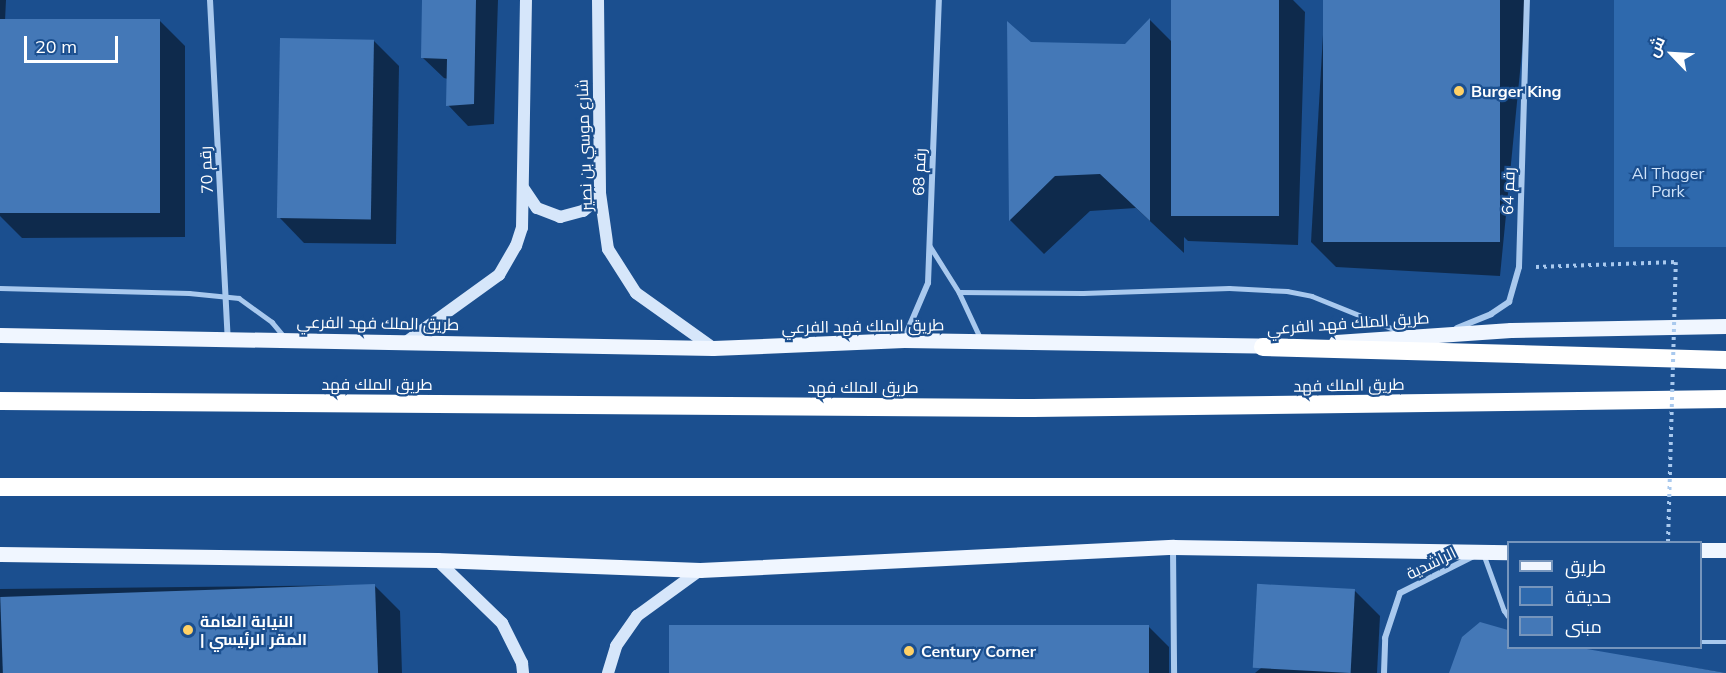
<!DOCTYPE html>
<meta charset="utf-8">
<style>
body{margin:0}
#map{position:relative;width:1726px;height:673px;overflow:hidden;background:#1b4f8f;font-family:Mulish,Cairo,sans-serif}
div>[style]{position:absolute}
.green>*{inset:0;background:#2e69ad;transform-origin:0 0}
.shadow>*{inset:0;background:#0007}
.building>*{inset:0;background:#4478b7;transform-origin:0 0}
.path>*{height:4px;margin-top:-2px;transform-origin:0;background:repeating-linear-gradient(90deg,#a9c9ee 0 3px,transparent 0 7.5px)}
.lane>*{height:4.5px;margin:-2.25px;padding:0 2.25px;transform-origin:2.25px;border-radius:2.25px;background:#a9c9ee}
.street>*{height:6px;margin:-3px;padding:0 3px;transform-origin:3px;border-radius:3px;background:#a9c9ee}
.secondary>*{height:12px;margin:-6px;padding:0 6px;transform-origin:6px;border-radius:6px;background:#d6e6fa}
.primary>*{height:15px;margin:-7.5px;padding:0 7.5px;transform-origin:7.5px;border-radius:7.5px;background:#f0f6ff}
.highway>*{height:18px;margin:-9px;padding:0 9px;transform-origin:9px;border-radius:9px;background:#fff}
.path-bridge>*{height:4px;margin-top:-2px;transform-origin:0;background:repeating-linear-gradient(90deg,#a9c9ee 0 3px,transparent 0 7.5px)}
.dots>*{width:16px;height:16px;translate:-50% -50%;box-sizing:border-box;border:3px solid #1b4f8f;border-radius:50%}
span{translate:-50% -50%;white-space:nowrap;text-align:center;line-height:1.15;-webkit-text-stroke:4.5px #1b4f8f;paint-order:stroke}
.poi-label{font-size:16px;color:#fff;font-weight:700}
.left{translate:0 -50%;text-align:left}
.street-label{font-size:16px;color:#fff}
.park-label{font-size:16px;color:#cfe3fa}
.legend{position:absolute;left:1507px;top:541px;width:195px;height:108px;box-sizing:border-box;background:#1b4f8f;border:2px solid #7695bc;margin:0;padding:8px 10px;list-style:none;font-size:18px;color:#fff}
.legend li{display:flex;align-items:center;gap:12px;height:30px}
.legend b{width:30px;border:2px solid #7695bc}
.north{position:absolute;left:1642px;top:24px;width:60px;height:60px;-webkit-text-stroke:4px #1b4f8f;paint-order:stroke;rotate:295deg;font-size:16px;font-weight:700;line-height:24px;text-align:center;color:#fff}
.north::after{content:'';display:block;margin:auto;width:21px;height:27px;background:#fff;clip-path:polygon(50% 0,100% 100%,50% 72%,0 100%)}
.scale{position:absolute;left:24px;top:36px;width:94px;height:27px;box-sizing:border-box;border:3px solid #fff;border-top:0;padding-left:8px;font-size:18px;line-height:21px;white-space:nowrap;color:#fff;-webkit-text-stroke:4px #1b4f8f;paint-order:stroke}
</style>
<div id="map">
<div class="green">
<i style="left:1614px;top:0;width:112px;height:247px"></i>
</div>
<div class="shadow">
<i style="clip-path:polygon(0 0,6px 0,5px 21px,160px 21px,185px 46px,185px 237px,22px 238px,0 216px)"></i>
<i style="clip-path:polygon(424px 0,498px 0,494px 124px,468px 126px,448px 105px,448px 79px,444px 78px,423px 58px)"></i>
<i style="clip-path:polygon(1173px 0,1293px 0,1305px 12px,1298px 245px,1188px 241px,1184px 237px,1184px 253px,1136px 208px,1090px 211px,1044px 254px,1010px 220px,1008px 25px,1030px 44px,1125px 45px,1150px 20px,1171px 41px)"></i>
<i style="clip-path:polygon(1325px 0,1527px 0,1500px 276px,1336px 267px,1311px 242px)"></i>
<i style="clip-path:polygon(374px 41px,399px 66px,396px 244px,304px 243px,279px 217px)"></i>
<i style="clip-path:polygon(374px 585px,400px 611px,402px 673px,0 673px,0 589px)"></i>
<i style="clip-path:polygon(1355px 591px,1380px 616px,1377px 673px,1255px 673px)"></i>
<i style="clip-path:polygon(1480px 624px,1508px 632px,1508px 648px,1571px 648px,1726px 673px,1451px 673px)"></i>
<i style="clip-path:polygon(1148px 626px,1169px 647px,1169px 673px,671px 673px)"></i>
</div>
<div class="building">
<i style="clip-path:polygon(422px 0,476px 0,474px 104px,446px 106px,447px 59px,421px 58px)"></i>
<i style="left:1171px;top:0;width:108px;height:216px"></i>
<i style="left:1323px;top:0;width:177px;height:242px"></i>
<i style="clip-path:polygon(1150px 18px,1150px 221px,1100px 174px,1055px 176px,1009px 221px,1007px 21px,1031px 42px,1125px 44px)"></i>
<i style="left:160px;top:19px;width:194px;height:160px;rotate:90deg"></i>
<i style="left:280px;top:38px;width:94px;height:180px;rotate:1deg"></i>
<i style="left:375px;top:584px;width:89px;height:375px;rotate:88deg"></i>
<i style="left:1355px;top:589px;width:84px;height:98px;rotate:93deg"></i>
<i style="clip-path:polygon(1480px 622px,1508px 630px,1508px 648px,1581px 648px,1726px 673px,1449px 673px,1462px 637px)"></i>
<i style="left:1149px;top:625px;width:48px;height:480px;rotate:90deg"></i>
</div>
<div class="path">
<i style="left:1536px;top:267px;width:140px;rotate:-2deg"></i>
</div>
<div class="lane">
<i style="left:930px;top:246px;width:54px;rotate:57.8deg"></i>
<i style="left:959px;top:292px;width:124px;rotate:0.5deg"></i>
<i style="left:1083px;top:293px;width:146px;rotate:-2deg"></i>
<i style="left:1229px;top:288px;width:58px;rotate:3deg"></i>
<i style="left:1287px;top:291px;width:25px;rotate:11deg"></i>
<i style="left:1312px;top:296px;width:96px;rotate:22deg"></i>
<i style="left:0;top:288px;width:189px;rotate:1.5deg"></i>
<i style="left:189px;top:293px;width:50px;rotate:5.7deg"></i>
<i style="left:239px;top:298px;width:41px;rotate:36deg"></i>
<i style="left:272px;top:322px;width:17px;rotate:50deg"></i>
<i style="left:959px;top:292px;width:50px;rotate:65deg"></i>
<i style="left:1484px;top:555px;width:59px;rotate:70deg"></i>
<i style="left:1504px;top:610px;width:7px;rotate:56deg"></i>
<i style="left:1700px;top:642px;width:26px"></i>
</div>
<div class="street">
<i style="left:210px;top:0;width:338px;rotate:87deg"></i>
<i style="left:1457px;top:328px;width:37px;rotate:-22deg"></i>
<i style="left:1491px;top:314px;width:22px;rotate:-34deg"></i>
<i style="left:1509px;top:302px;width:36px;rotate:-74deg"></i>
<i style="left:1519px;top:267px;width:267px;rotate:-88.3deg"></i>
<i style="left:904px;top:339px;width:61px;rotate:-66.8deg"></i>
<i style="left:928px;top:283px;width:283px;rotate:-87.8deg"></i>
<i style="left:1173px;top:548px;width:125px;rotate:89.5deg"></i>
<i style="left:1384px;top:673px;width:35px;rotate:-88deg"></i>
<i style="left:1385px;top:638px;width:47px;rotate:-71.6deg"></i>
<i style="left:1400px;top:593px;width:85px;rotate:-26.6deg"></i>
</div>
<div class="secondary">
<i style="left:598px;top:0;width:193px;rotate:89.4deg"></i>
<i style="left:600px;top:193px;width:57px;rotate:81.9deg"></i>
<i style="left:608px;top:249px;width:52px;rotate:57.5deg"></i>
<i style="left:636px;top:293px;width:95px;rotate:35.5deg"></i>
<i style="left:524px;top:189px;width:23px;rotate:56deg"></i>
<i style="left:537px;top:208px;width:25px;rotate:21deg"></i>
<i style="left:560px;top:217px;width:24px;rotate:-15deg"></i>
<i style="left:583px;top:211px;width:13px;rotate:-39deg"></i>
<i style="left:593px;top:203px;width:12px;rotate:-55deg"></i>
<i style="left:406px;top:342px;width:115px;rotate:-35.8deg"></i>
<i style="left:499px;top:275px;width:34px;rotate:-60deg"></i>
<i style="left:516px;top:246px;width:19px;rotate:-72deg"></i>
<i style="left:522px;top:228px;width:228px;rotate:-89deg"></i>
<i style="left:437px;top:560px;width:91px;rotate:44.1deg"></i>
<i style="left:502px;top:623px;width:45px;rotate:63.4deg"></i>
<i style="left:522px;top:663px;width:10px;rotate:84deg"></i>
<i style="left:608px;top:673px;width:28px;rotate:-73deg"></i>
<i style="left:616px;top:646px;width:37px;rotate:-55deg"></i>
<i style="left:637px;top:616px;width:78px;rotate:-36.1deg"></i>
</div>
<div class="primary">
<i style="left:0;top:335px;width:713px;rotate:1.04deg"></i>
<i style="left:713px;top:348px;width:191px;rotate:-2.4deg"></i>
<i style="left:904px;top:340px;width:370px;rotate:0.9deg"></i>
<i style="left:1336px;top:342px;width:175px;rotate:-3.9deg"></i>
<i style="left:1511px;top:330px;width:215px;rotate:-1.1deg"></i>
<i style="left:1700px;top:550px;width:26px"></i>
<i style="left:0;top:554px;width:437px;rotate:0.8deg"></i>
<i style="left:437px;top:560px;width:263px;rotate:2.2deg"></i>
<i style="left:700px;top:570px;width:474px;rotate:-2.8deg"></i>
<i style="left:1173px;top:547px;width:335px;rotate:0.9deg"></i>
</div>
<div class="highway">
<i style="left:1263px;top:347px;width:463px;rotate:1.6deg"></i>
<i style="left:0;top:401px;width:1033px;rotate:0.39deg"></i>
<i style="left:1033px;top:408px;width:693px;rotate:-0.74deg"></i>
<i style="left:0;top:487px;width:1726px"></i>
</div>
<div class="path-bridge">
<i style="left:1668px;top:542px;width:280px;rotate:-88.4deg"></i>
</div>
<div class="dots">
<i style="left:1459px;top:91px;background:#ffd166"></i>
<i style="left:188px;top:630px;background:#ffd166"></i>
<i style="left:909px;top:651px;background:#ffd166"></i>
</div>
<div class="poi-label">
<span class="left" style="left:1471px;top:91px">Burger King</span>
<span class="left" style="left:200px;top:630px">النيابة العامة<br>| المقر الرئيسي</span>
<span class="left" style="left:921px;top:651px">Century Corner</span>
</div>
<div class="street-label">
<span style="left:584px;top:145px;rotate:-92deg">شارع موسي بن نصير</span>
<span style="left:206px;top:170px;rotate:-93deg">رقم 70</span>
<span style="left:919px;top:172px;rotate:-88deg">رقم 68</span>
<span style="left:1508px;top:191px;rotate:-88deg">رقم 64</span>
<span style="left:378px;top:323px;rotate:1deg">طريق الملك فهد الفرعي</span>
<span style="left:1348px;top:323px;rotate:-4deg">طريق الملك فهد الفرعي</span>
<span style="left:863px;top:326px;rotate:-1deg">طريق الملك فهد الفرعي</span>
<span style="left:377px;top:384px">طريق الملك فهد</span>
<span style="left:1349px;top:385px;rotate:-1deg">طريق الملك فهد</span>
<span style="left:863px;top:387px">طريق الملك فهد</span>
<span style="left:1431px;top:563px;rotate:-26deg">الراشدية</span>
</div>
<div class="park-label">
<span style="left:1668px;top:182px">Al Thager<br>Park</span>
</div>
<ul class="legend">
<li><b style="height:8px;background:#f0f6ff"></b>طريق</li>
<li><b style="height:16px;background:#2e69ad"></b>حديقة</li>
<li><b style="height:16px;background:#4478b7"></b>مبنى</li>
</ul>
<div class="north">ش</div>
<div class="scale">20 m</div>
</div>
